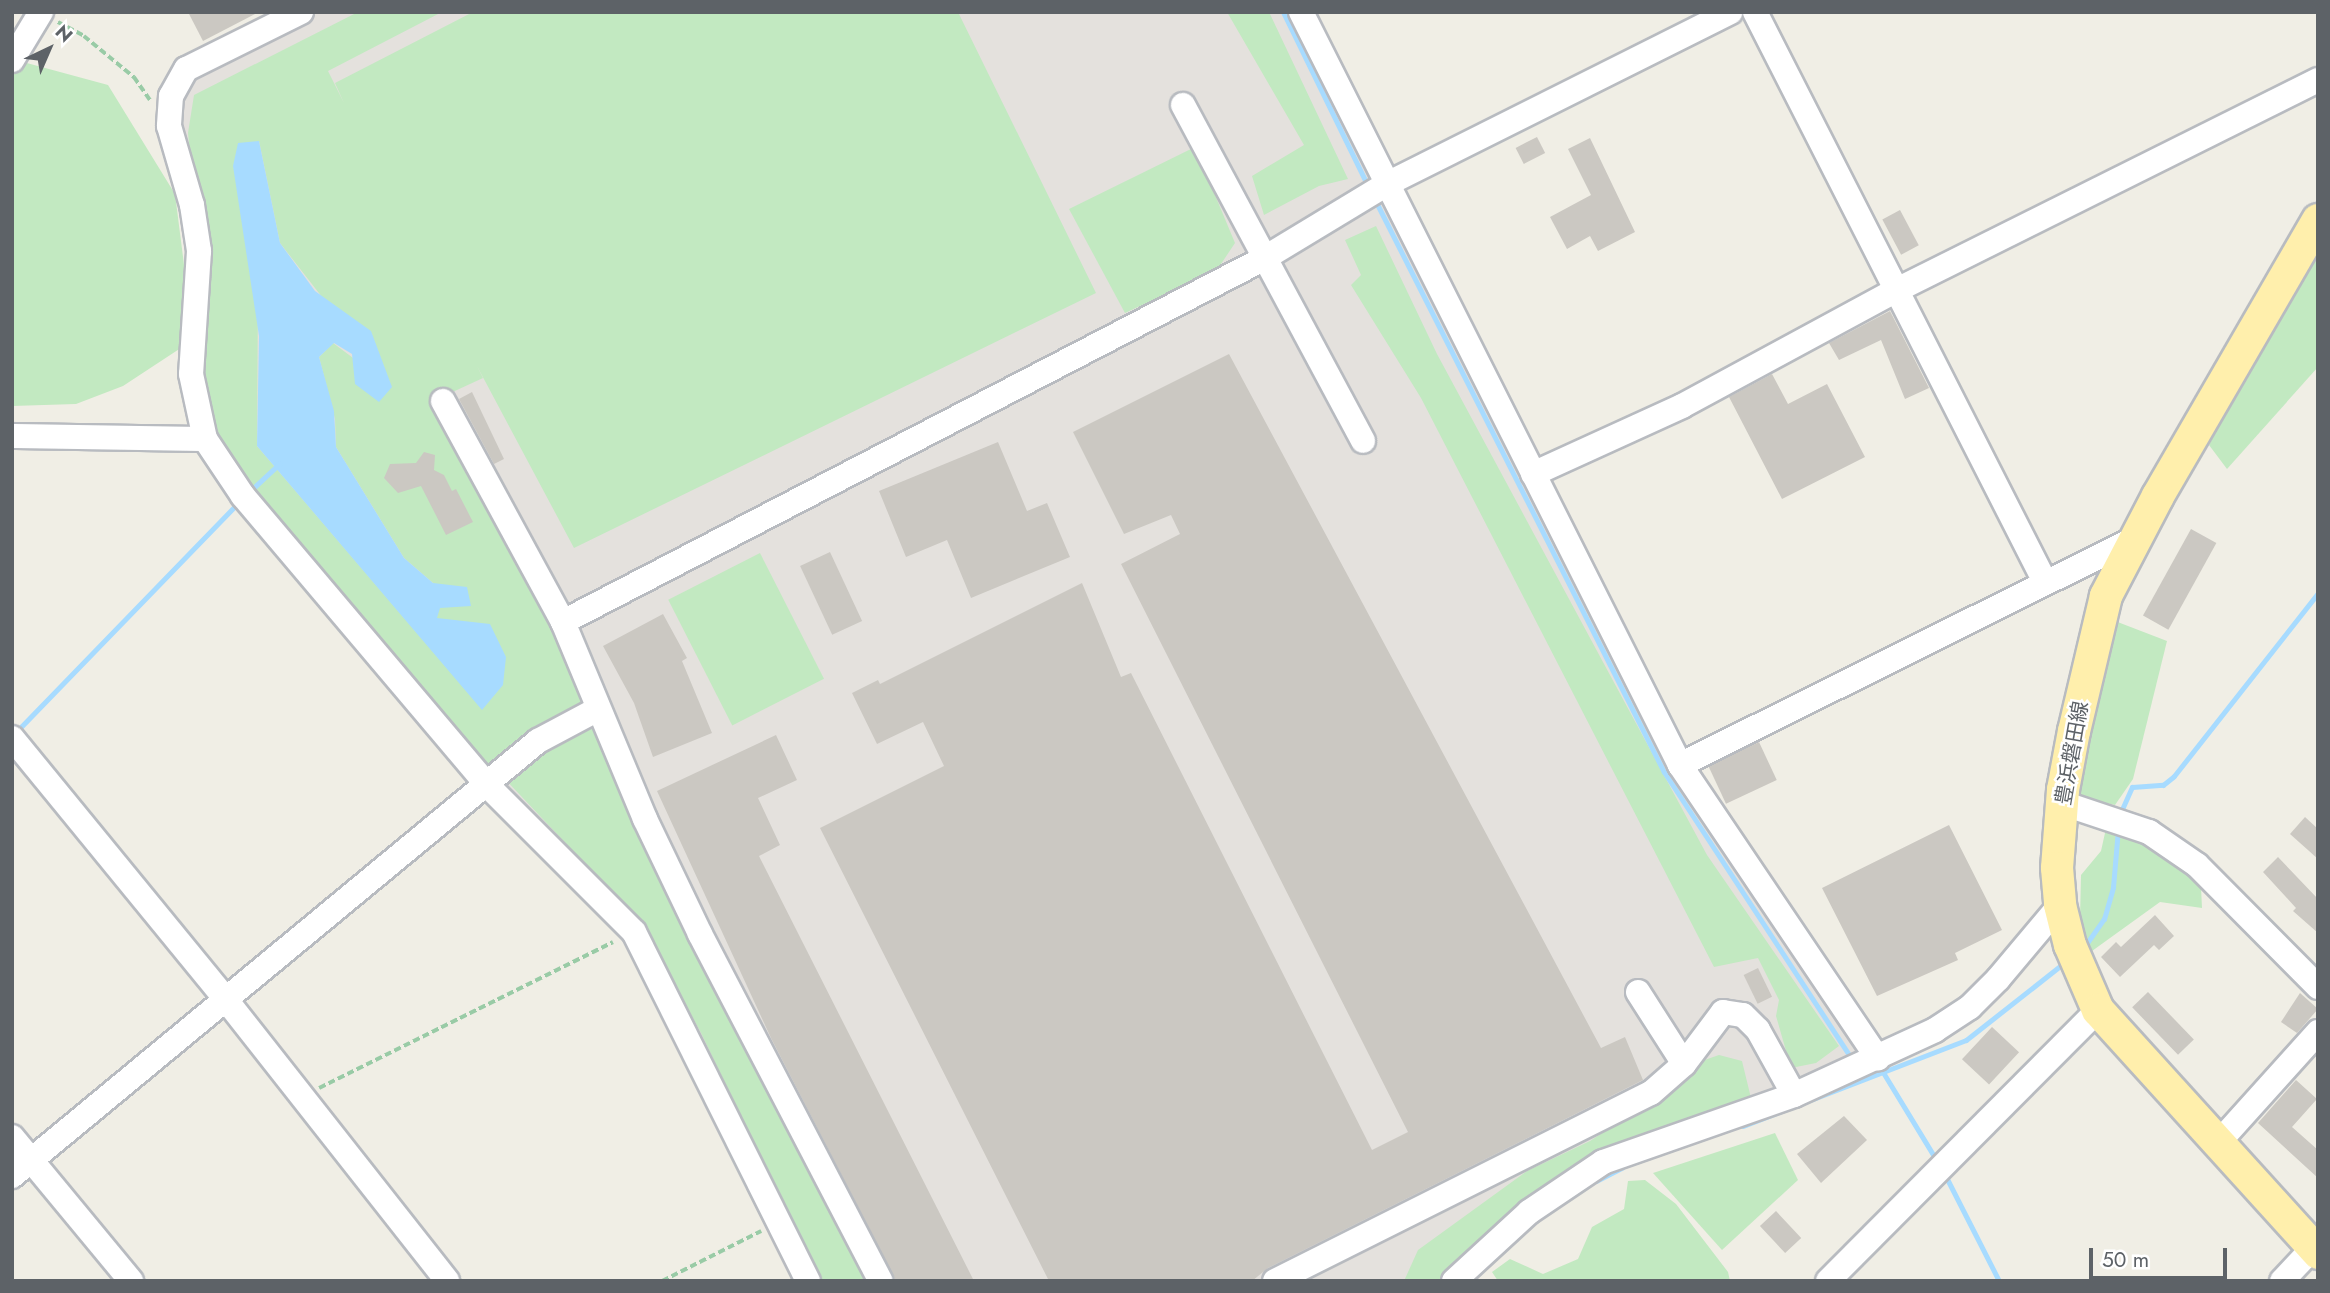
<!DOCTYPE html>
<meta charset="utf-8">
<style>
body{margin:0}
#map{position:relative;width:2330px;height:1293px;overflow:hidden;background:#f0eee5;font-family:Jost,"Noto Sans JP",sans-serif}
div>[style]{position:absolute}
.industrial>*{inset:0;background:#e4e1dd}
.green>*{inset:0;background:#c2e9c1;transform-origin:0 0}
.water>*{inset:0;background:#a7dbff}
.stream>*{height:5px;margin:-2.5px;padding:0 2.5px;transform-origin:2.5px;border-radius:2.5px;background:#a7dbff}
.building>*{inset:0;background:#cbc8c2;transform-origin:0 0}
.path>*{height:3.5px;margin-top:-1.75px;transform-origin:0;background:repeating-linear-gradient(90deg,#99cba6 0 7px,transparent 0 10.5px)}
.roads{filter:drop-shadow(2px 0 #b8bbc0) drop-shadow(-2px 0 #b8bbc0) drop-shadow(0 2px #b8bbc0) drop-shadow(0 -2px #b8bbc0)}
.minor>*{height:24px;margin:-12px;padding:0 12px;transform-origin:12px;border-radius:12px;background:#fff}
.major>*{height:32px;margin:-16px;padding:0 16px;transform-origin:16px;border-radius:16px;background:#ffefac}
span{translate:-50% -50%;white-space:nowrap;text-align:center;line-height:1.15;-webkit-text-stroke:5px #fff;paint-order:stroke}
.street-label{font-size:21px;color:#5d6267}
.frame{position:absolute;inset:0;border:14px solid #5d6267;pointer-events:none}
.north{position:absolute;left:14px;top:14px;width:70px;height:70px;-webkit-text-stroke:5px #fff;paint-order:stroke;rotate:44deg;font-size:19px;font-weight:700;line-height:28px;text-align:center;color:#5d6267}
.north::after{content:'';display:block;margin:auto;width:24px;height:32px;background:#5d6267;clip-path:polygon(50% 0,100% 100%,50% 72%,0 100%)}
.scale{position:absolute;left:2089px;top:1248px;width:138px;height:32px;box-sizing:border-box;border:4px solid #5d6267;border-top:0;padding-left:9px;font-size:21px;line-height:24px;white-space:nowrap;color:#5d6267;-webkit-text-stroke:5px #fff;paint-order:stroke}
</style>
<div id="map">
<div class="industrial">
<i style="clip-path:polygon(299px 12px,1296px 12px,1680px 765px,1884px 1074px,1565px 1185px,1456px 1281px,816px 1281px,634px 932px,486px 784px,205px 439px,171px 96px,186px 69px)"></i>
</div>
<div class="green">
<i style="clip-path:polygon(evenodd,358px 12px,442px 12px,328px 71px,344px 103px,335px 83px,473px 12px,958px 12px,1096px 293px,574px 548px,477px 366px,483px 378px,444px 396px,598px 709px,489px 775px,267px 515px,217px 437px,191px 368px,193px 340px,123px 386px,76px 404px,12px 406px,12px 59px,108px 85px,175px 194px,193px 335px,200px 257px,188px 133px,194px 95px,358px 12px,259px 141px,280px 243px,392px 387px,333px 343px,319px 357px,335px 419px,336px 447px,404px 558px,433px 583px,437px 618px,482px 709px,257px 446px,259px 141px)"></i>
<i style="clip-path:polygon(1227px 12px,1269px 12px,1348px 179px,1319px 186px,1264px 215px,1252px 176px,1304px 145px)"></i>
<i style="clip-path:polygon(1195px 147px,1235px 243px,1217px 270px,1125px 313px,1069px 209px)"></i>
<i style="clip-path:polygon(1376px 226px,1437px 354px,1707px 855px,1839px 1046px,1816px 1063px,1791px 1068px,1776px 1016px,1779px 1000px,1758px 958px,1714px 967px,1421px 398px,1351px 285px,1361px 275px,1345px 240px)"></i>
<i style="clip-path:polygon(2318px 232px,2318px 367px,2227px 469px,2209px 445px)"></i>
<i style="left:760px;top:553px;width:141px;height:103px;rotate:63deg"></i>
<i style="clip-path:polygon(2115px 621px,2167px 641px,2133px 779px,2115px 805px,2070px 795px)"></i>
<i style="clip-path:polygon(589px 713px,675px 882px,774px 1103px,866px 1281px,820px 1281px,701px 1033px,643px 925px,504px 778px)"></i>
<i style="clip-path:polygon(2125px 811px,2136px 814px,2170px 846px,2201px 887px,2202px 908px,2160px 902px,2092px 951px,2080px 919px,2081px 875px,2101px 851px,2107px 824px)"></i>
<i style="clip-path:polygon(1719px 1055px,1742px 1061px,1751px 1098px,1595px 1167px,1454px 1281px,1404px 1281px,1418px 1250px,1527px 1171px,1590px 1141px,1668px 1090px,1696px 1063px)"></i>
<i style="clip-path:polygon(1775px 1133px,1798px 1180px,1722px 1250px,1653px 1173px)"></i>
<i style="clip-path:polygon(1645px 1180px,1676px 1204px,1728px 1272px,1730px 1281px,1498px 1281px,1492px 1272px,1510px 1259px,1543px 1274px,1578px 1259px,1592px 1227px,1624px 1209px,1628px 1181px)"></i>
</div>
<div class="water">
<i style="clip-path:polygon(259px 141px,280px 243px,315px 291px,371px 331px,392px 387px,379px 402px,355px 384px,352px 354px,334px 343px,319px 357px,334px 411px,336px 447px,404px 558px,433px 583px,467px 587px,471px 606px,440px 608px,437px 618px,490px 624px,506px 657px,503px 685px,482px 710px,257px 446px,259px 336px,233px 166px,238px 143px)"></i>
</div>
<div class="stream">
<i style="left:1283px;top:12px;width:196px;rotate:64deg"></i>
<i style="left:1375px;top:200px;width:641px;rotate:63.2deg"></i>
<i style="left:1664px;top:772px;width:343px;rotate:56.8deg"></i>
<i style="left:249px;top:492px;width:42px;rotate:-43.1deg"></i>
<i style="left:15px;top:733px;width:323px;rotate:-45.9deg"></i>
<i style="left:2119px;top:816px;width:32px;rotate:-66deg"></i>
<i style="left:2132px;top:787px;width:31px;rotate:-4deg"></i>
<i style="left:2163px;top:785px;width:14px;rotate:-39deg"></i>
<i style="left:2174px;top:776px;width:233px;rotate:-51.8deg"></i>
<i style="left:2082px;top:950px;width:38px;rotate:-55deg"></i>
<i style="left:2104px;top:919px;width:33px;rotate:-74deg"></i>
<i style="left:2113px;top:887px;width:58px;rotate:-85.1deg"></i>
<i style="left:1884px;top:1074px;width:102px;rotate:58.7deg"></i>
<i style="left:1743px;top:1126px;width:239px;rotate:-21.1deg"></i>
<i style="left:1966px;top:1040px;width:126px;rotate:-38.2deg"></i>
<i style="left:1944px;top:1173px;width:121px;rotate:63deg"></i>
<i style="left:1596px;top:1181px;width:29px;rotate:-27deg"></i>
</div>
<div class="building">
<i style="clip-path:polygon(188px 12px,259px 12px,203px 41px)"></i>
<i style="left:1537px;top:137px;width:18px;height:24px;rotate:63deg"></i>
<i style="clip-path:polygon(1590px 138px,1635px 232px,1598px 251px,1590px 236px,1567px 249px,1550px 217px,1591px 195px,1568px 149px)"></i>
<i style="left:1900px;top:210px;width:40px;height:20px;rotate:62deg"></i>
<i style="clip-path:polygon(1890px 311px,1929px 388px,1905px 399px,1881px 340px,1839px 360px,1829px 343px)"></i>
<i style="clip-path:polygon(1229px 354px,1601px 1048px,1625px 1037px,1643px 1080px,1268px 1268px,1252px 1281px,1049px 1281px,820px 828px,944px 766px,923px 722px,877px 744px,852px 693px,878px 680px,880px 684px,1082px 583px,1121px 677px,1131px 673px,1372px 1150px,1408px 1132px,1121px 564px,1180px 534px,1171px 515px,1124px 534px,1073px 432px)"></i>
<i style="clip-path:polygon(1772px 374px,1788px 404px,1827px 384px,1865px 457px,1782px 499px,1729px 397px)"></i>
<i style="clip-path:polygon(472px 392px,504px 459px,494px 464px,459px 399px)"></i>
<i style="clip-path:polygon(998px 442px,1027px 511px,1047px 503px,1070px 557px,971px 598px,947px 540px,906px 557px,879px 491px)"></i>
<i style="clip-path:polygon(424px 452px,435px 455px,434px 470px,444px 475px,452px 491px,456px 489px,473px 522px,446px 535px,421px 486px,398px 493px,384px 478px,390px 464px,416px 463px)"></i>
<i style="left:2191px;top:529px;width:29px;height:99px;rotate:29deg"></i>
<i style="left:830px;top:552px;width:76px;height:33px;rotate:65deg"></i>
<i style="clip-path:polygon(663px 614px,687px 658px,682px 661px,712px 733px,653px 757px,634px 703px,603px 646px)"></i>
<i style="clip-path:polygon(776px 735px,797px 780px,758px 798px,780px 845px,759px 856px,974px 1281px,896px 1281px,771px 1038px,657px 791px)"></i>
<i style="left:1759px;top:742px;width:42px;height:56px;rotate:65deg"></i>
<i style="clip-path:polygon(2305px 817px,2318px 829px,2318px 859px,2290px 834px)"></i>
<i style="clip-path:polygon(1949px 825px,2002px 930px,1955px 953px,1958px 960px,1877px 996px,1822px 888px)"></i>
<i style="clip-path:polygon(2278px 857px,2318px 899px,2318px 933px,2293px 911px,2296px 908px,2263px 872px)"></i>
<i style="clip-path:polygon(2155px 915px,2174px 936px,2159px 950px,2154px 945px,2120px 977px,2101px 957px,2116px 942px,2121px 947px)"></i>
<i style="left:1758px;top:968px;width:32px;height:16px;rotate:64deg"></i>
<i style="left:2148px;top:992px;width:66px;height:22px;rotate:46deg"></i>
<i style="clip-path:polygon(2300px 993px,2318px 1009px,2297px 1033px,2281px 1022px)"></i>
<i style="left:1992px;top:1027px;width:37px;height:44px;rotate:43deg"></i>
<i style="clip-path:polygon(2296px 1080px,2317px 1099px,2292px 1127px,2318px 1150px,2318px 1178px,2258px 1123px)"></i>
<i style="clip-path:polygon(1844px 1116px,1867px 1140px,1821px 1183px,1797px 1154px)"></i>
<i style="left:1776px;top:1211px;width:37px;height:22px;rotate:47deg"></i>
</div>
<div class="path">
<i style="left:58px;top:22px;width:30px;rotate:28deg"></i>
<i style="left:84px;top:36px;width:65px;rotate:39.4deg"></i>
<i style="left:134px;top:77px;width:28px;rotate:55deg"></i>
<i style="left:319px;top:1088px;width:328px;rotate:-26.4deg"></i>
<i style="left:662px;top:1281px;width:111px;rotate:-26.8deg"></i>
</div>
<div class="roads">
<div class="minor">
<i style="left:301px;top:12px;width:128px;rotate:153.6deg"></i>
<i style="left:186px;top:69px;width:31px;rotate:119deg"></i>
<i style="left:171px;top:96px;width:30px;rotate:94deg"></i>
<i style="left:169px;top:126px;width:82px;rotate:73.8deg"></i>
<i style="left:192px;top:205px;width:47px;rotate:81.3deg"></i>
<i style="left:199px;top:251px;width:123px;rotate:93.7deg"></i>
<i style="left:191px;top:374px;width:66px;rotate:77.8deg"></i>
<i style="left:205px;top:439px;width:69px;rotate:56.3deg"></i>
<i style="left:243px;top:496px;width:377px;rotate:49.8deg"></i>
<i style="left:486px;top:784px;width:209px;rotate:45deg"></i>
<i style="left:634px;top:932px;width:390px;rotate:63.5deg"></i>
<i style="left:1301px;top:12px;width:843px;rotate:63.28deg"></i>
<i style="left:1680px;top:765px;width:354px;rotate:56deg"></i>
<i style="left:1755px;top:12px;width:637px;rotate:63.03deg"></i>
<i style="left:12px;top:60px;width:56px;rotate:-58.9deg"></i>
<i style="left:1183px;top:105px;width:381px;rotate:61.8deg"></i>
<i style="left:443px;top:401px;width:251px;rotate:61.5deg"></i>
<i style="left:563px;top:622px;width:213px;rotate:67.4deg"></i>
<i style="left:645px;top:819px;width:127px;rotate:64.4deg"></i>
<i style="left:700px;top:934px;width:391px;rotate:62.5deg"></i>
<i style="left:12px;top:436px;width:193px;rotate:0.9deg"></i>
<i style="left:1533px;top:474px;width:164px;rotate:-24.5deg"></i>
<i style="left:1682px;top:406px;width:242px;rotate:-28.4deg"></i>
<i style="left:1895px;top:291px;width:473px;rotate:-26.5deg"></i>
<i style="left:563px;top:622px;width:789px;rotate:-27.41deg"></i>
<i style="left:1263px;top:259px;width:145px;rotate:-31.2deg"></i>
<i style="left:1387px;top:184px;width:384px;rotate:-26.6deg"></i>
<i style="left:12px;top:738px;width:340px;rotate:50.7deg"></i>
<i style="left:227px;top:1001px;width:356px;rotate:51.8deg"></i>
<i style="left:1680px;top:765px;width:507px;rotate:-26.46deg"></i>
<i style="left:2062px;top:803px;width:92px;rotate:18.4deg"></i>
<i style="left:2149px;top:832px;width:58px;rotate:34.5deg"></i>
<i style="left:2197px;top:865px;width:172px;rotate:45.2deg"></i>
<i style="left:1638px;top:992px;width:85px;rotate:57.4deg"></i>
<i style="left:12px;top:1137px;width:187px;rotate:50.4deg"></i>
<i style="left:2219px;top:1142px;width:148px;rotate:-48deg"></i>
<i style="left:12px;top:1176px;width:683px;rotate:-39.59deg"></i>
<i style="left:538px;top:741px;width:68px;rotate:-28.1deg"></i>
<i style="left:1275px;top:1281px;width:420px;rotate:-26.6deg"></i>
<i style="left:1651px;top:1093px;width:44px;rotate:-41.3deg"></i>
<i style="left:1684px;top:1064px;width:65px;rotate:-53.1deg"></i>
<i style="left:1723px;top:1012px;width:20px;rotate:9deg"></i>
<i style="left:1743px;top:1015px;width:21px;rotate:45deg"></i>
<i style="left:1758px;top:1030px;width:74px;rotate:61deg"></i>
<i style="left:1454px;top:1281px;width:102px;rotate:-42.6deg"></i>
<i style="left:1529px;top:1212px;width:89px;rotate:-34deg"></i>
<i style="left:1603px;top:1162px;width:202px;rotate:-19.3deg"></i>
<i style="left:1794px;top:1095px;width:155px;rotate:-24.7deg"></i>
<i style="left:1935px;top:1030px;width:42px;rotate:-33.3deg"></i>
<i style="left:1970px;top:1007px;width:40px;rotate:-45deg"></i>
<i style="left:1998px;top:979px;width:97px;rotate:-50deg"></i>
<i style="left:1828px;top:1281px;width:383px;rotate:-45.1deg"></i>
<i style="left:2282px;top:1281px;width:45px;rotate:-46.8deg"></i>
</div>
<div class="major">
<i style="left:2318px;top:220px;width:319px;rotate:120.1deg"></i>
<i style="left:2158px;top:496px;width:113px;rotate:117.5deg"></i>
<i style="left:2106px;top:596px;width:139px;rotate:103.3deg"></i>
<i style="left:2074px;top:731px;width:60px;rotate:100.6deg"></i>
<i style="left:2063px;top:790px;width:78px;rotate:94.4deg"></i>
<i style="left:2057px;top:868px;width:37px;rotate:85deg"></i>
<i style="left:2060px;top:905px;width:41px;rotate:76deg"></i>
<i style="left:2070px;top:945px;width:71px;rotate:66.7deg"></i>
<i style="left:2098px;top:1010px;width:328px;rotate:47.8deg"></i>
</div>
</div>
<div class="street-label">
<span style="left:2072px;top:753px;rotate:-80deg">豊浜磐田線</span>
</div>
<div class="frame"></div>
<div class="north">N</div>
<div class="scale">50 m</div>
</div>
